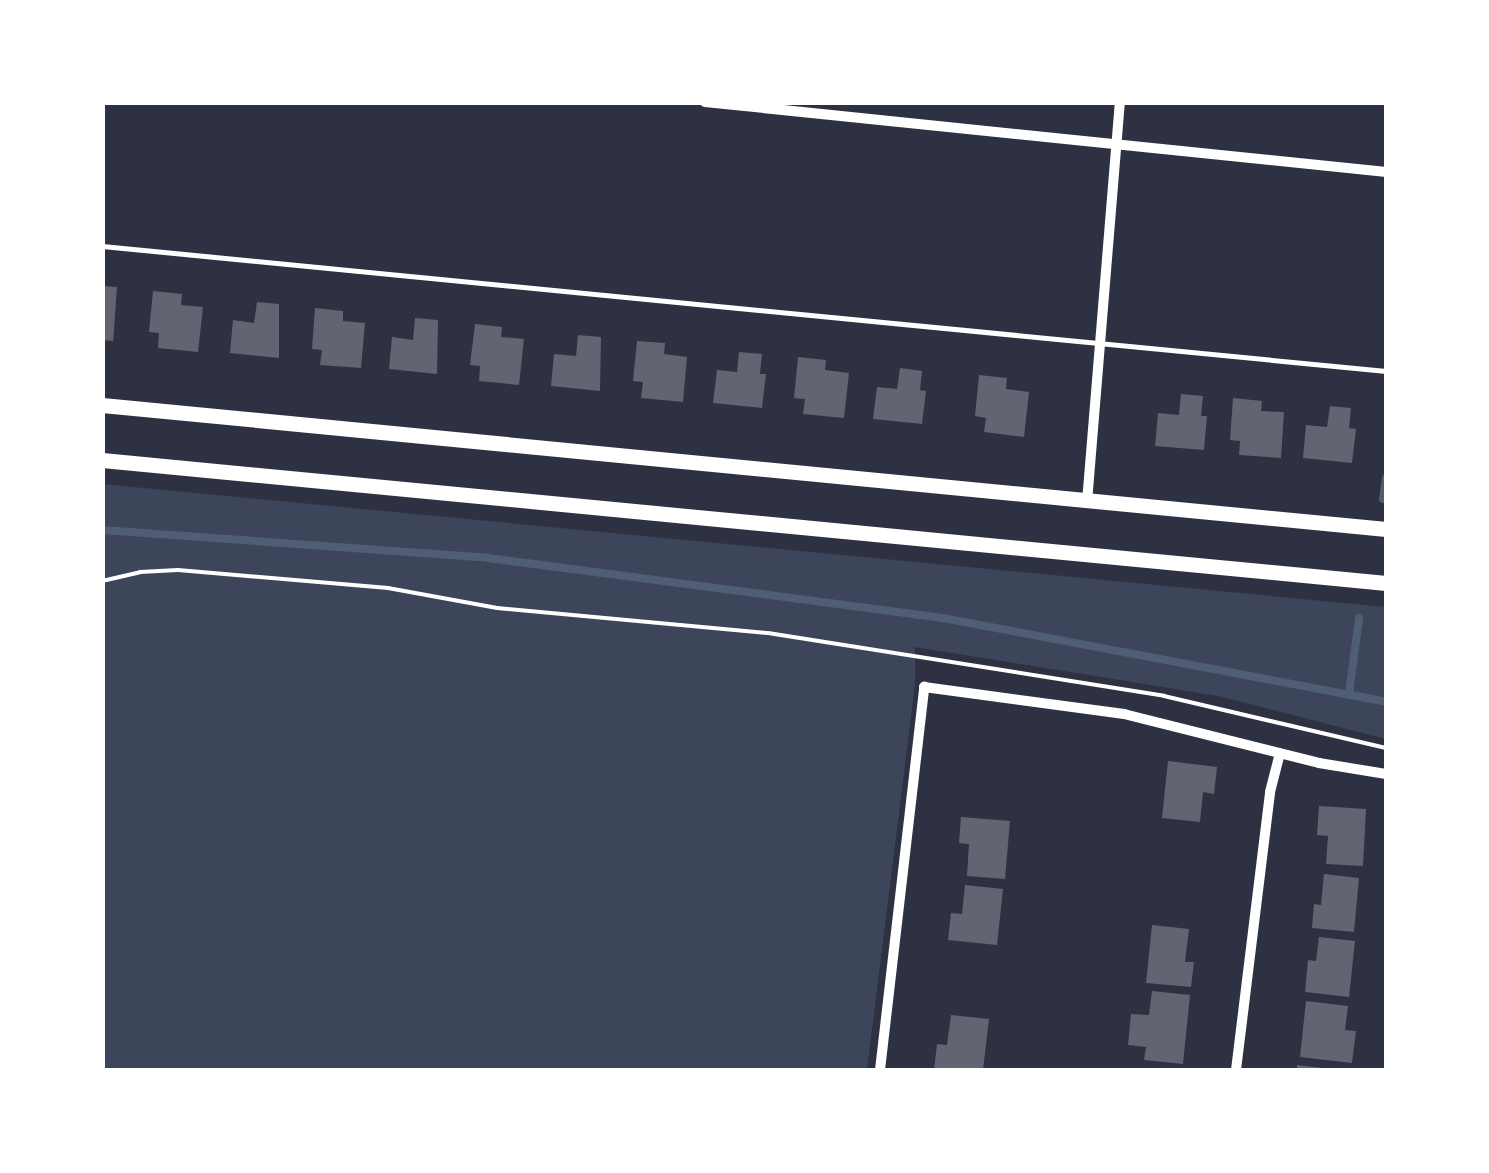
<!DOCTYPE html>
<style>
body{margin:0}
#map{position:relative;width:1489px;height:1173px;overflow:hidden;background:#2d3142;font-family:"PT Sans Narrow",sans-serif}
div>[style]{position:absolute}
.green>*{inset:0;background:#3c4559}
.stream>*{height:8px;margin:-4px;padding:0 4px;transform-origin:4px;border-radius:4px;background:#4f5d75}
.building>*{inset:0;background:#626471;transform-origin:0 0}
.path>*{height:4px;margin:-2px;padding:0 2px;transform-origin:2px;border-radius:2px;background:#fff}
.service>*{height:5px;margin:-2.5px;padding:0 2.5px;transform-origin:2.5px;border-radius:2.5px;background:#fff}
.minor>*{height:10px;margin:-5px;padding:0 5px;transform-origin:5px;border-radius:5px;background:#fff}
.secondary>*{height:15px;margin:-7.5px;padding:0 7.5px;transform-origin:7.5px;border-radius:7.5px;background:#fff}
span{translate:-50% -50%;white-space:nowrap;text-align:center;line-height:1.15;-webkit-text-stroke:10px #fff;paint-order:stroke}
.frame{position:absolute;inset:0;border:105px solid #fff;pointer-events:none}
</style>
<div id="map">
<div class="green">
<i style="clip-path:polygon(102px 484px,1386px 607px,1386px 739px,1218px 696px,915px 647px,915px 685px,867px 1070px,103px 1070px)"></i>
</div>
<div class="stream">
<i style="left:1383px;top:499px;width:21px;rotate:-82deg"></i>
<i style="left:102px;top:530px;width:387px;rotate:4.1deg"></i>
<i style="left:488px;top:558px;width:459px;rotate:7.5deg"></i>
<i style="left:943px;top:618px;width:451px;rotate:10.7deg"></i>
<i style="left:1349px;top:694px;width:77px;rotate:-82.5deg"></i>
</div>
<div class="building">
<i style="left:102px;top:286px;width:15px;height:54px;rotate:4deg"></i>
<i style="clip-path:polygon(153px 291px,182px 294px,181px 305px,203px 307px,198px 352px,158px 348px,159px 333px,149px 332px)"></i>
<i style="clip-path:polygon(257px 302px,279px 304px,279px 358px,230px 353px,233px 320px,254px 323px)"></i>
<i style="clip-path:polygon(315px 308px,343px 311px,343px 321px,365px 323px,361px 368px,320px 365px,322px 350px,312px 349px)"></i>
<i style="clip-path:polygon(415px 318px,438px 320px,437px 374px,389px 369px,392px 337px,413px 340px)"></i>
<i style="clip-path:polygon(475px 324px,502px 327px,501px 337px,524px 339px,519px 385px,479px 381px,480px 366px,470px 365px)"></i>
<i style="clip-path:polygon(578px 335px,601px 337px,600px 391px,551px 386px,554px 354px,576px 356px)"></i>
<i style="clip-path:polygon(637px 341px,665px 343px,664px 354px,687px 357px,683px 402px,641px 398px,643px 382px,633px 381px)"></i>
<i style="clip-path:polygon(739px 352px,762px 354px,760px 374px,766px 374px,762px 408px,713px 403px,717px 370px,737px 372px)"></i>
<i style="clip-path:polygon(798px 357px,826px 360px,825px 370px,849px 373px,844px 418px,803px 414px,805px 399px,794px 398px)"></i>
<i style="clip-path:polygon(900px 368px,922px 371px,920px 390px,926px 391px,922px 424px,873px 419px,877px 387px,897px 389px)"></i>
<i style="clip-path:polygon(979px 375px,1007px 378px,1006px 389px,1029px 392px,1024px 437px,984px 432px,986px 418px,975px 416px)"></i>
<i style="clip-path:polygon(1181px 394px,1203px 396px,1201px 416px,1207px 416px,1204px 450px,1155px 446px,1158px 413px,1179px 415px)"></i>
<i style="clip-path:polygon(1233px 398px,1262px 401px,1261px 411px,1284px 412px,1281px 458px,1239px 455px,1240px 441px,1230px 440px)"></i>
<i style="clip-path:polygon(1330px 406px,1351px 408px,1349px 428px,1356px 429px,1352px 463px,1303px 458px,1306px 425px,1327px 427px)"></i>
<i style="clip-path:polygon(1168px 761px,1217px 767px,1214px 794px,1203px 792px,1200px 822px,1162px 818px)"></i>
<i style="clip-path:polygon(1319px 806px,1366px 809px,1363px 866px,1326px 864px,1328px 836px,1317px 835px)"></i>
<i style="clip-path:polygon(961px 817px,1010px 821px,1005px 879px,967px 876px,969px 844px,959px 843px)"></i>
<i style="clip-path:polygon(1324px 874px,1359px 878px,1354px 932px,1312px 928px,1314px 904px,1321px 905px)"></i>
<i style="clip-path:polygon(965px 885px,1003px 889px,997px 945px,948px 940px,951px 913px,962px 914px)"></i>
<i style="clip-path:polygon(1152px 925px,1189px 929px,1185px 962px,1194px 962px,1191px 987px,1146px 983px)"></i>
<i style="clip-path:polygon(1319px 937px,1355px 941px,1349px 997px,1305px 992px,1308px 960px,1316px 961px)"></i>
<i style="clip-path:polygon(1152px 991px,1190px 995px,1183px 1064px,1144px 1060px,1146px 1047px,1128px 1045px,1131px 1014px,1149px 1015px)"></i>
<i style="clip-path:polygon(1306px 1001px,1348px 1006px,1345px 1030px,1356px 1031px,1352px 1063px,1300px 1057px)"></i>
<i style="clip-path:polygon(951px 1015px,989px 1019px,983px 1070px,934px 1070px,937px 1044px,947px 1045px)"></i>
<i style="clip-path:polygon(1297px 1065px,1322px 1068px,1322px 1070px,1297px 1070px)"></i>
</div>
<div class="path">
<i style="left:102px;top:581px;width:39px;rotate:-13deg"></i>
<i style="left:140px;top:572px;width:38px;rotate:-3deg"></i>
<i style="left:178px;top:570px;width:211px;rotate:4.9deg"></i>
<i style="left:388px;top:588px;width:111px;rotate:10.4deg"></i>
<i style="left:497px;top:608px;width:272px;rotate:5.3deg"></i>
<i style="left:768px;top:633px;width:401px;rotate:9deg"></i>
<i style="left:1164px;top:696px;width:228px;rotate:13.2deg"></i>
</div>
<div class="service">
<i style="left:102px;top:246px;width:1290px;rotate:5.56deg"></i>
</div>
<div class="minor">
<i style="left:705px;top:102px;width:685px;rotate:5.87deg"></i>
<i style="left:1087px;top:502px;width:401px;rotate:-85.3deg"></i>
<i style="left:880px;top:1070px;width:386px;rotate:-83.4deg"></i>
<i style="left:924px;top:687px;width:202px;rotate:7.7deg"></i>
<i style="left:1124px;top:714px;width:201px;rotate:14.1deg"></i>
<i style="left:1319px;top:763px;width:68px;rotate:9.3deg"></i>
<i style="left:1236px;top:1070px;width:280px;rotate:-83deg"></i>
<i style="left:1270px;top:792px;width:40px;rotate:-75.6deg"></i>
</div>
<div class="secondary">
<i style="left:102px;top:405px;width:1290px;rotate:5.52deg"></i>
<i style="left:102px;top:460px;width:1290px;rotate:5.47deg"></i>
</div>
<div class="frame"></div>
</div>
